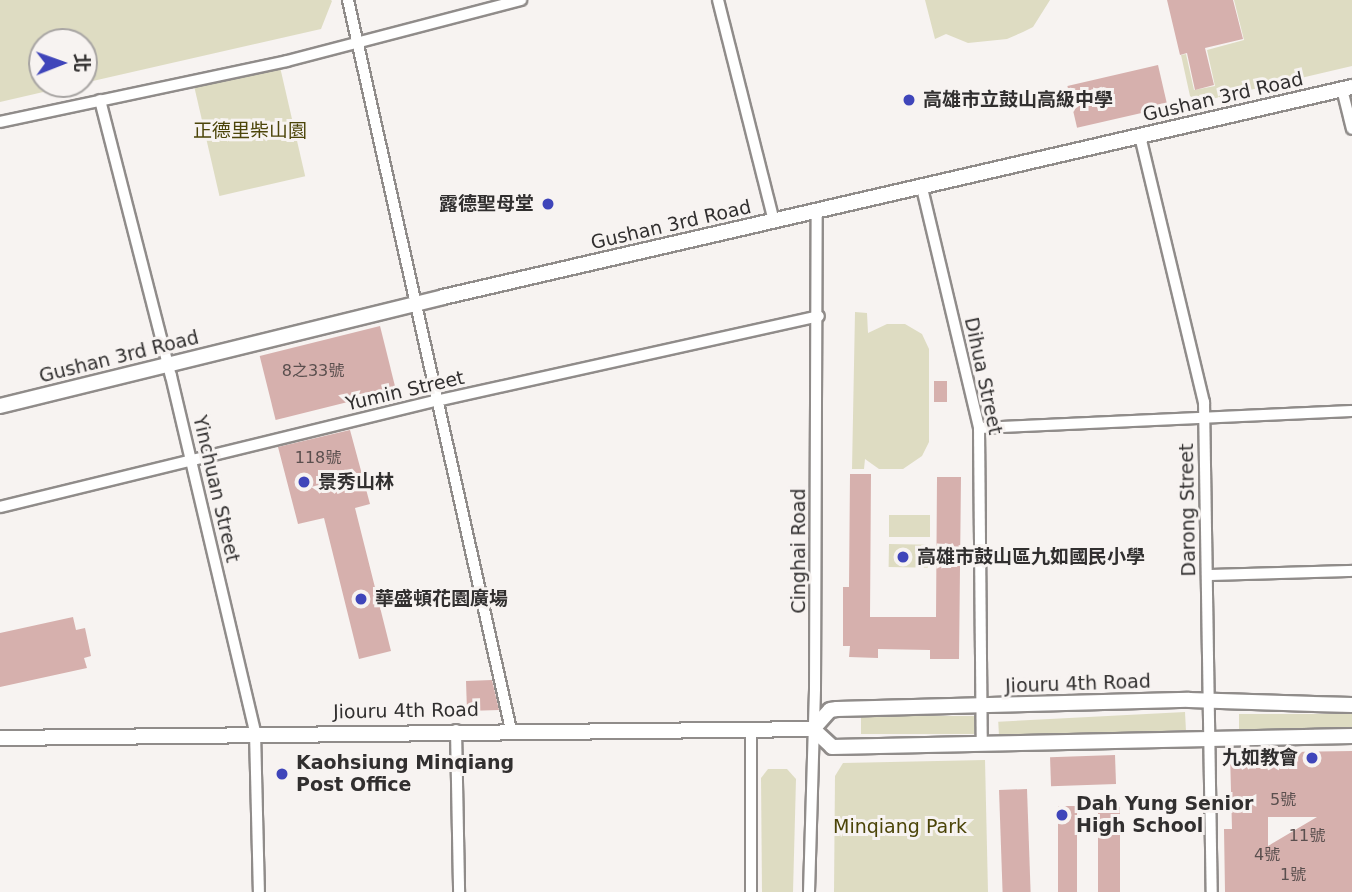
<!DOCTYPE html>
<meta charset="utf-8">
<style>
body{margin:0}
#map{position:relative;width:1352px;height:892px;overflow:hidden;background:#f7f3f1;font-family:"DejaVu Sans","Noto Sans TC",sans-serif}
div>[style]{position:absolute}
.green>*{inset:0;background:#dedcc2;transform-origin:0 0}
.building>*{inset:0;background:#d6b0ad;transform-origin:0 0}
.roads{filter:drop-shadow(2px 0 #908c8a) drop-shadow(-2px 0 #908c8a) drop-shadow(0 2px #908c8a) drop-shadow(0 -2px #908c8a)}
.street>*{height:10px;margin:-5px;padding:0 5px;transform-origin:5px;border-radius:5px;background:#fff}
.secondary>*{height:14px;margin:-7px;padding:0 7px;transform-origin:7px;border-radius:7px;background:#fff}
.dots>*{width:19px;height:19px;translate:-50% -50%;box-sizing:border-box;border:4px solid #f7f3f1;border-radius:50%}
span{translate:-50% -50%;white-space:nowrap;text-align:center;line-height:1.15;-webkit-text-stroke:6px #f7f3f1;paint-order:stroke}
.number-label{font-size:16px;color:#5a4f4e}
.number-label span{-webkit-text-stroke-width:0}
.street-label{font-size:19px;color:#312f2f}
.poi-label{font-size:19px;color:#312f2f;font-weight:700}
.left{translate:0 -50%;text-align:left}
.right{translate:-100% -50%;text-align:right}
.park-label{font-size:19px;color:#4c4509}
.north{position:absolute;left:28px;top:28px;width:70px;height:70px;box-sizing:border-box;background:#f7f3f1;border:2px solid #a8a5a3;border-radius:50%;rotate:89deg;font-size:19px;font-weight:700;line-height:28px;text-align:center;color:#312f2f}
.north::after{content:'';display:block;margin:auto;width:24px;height:32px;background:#3f45ba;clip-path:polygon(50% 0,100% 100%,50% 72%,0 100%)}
</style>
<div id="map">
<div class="green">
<i style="clip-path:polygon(0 0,331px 0,332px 1px,321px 29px,84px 83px,84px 42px,42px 42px,42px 84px,78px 84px,0 102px)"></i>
<i style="clip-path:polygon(925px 0,1050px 0,1033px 27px,1023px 32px,1007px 39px,968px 43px,946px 34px,935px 39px)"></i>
<i style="clip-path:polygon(1234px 0,1352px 0,1352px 66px,1199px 102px,1190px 96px,1181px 55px,1186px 54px,1194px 90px,1215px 86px,1207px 50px,1244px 40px)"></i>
<i style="left:280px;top:67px;width:112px;height:88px;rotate:77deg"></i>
<i style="clip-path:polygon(855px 312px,867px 313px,868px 333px,887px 324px,905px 324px,922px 334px,929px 349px,929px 442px,922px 456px,903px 469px,879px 469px,865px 459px,864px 469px,852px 469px)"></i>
<i style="left:889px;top:515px;width:41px;height:22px"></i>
<i style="left:889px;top:544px;width:41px;height:23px;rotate:1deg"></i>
<i style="left:1185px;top:712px;width:18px;height:187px;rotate:87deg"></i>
<i style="left:1239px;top:714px;width:113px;height:19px"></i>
<i style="left:975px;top:716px;width:18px;height:114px;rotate:90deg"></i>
<i style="clip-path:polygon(985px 760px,988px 892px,834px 892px,835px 776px,843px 763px)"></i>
<i style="clip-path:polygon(768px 769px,787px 769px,796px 779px,793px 892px,762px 892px,761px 778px)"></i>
</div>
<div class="building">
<i style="clip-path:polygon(1167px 0,1233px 0,1243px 39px,1205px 48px,1214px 85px,1195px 90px,1187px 53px,1180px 55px)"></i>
<i style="left:1158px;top:65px;width:43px;height:93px;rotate:77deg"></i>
<i style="left:380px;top:326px;width:66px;height:124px;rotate:76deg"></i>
<i style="left:934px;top:381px;width:13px;height:21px"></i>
<i style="clip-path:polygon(350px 430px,370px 504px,355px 508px,391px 651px,359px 659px,324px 518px,298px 524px,278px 447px)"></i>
<i style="clip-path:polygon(850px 474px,871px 474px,870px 617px,936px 617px,937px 477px,961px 477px,959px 659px,930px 659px,930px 650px,878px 649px,878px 658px,849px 657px,850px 646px,843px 646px,843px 587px,849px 587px)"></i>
<i style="clip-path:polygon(73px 617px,76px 630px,85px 628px,91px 656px,84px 658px,87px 668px,0 687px,0 633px)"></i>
<i style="clip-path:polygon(492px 680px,499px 710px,467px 711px,466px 681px)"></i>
<i style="clip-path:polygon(evenodd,1352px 751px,1352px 892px,1225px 892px,1224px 829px,1232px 829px,1230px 753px,1352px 751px,1268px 817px,1317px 817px,1268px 846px,1268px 817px)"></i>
<i style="left:1115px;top:755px;width:29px;height:65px;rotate:88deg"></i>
<i style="left:1027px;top:789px;width:103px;height:28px;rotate:88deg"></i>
<i style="left:1058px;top:806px;width:19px;height:86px"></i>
<i style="left:1098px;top:807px;width:22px;height:85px"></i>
</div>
<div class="roads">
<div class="street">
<i style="left:348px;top:0;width:748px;rotate:77.41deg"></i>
<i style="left:718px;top:0;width:228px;rotate:75.8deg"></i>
<i style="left:1342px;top:89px;width:41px;rotate:76deg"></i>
<i style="left:100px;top:100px;width:285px;rotate:75.6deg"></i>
<i style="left:171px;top:376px;width:366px;rotate:76.7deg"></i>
<i style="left:255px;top:732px;width:160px;rotate:88.6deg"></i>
<i style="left:0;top:122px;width:293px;rotate:-12deg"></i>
<i style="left:287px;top:61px;width:242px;rotate:-14.6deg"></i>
<i style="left:1140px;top:136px;width:274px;rotate:76.5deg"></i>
<i style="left:1204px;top:402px;width:490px;rotate:89.1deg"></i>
<i style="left:922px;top:188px;width:247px;rotate:76.6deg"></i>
<i style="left:979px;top:428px;width:315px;rotate:89.5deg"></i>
<i style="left:979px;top:428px;width:373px;rotate:-2.6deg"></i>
<i style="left:0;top:507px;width:449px;rotate:-13.7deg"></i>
<i style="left:436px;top:401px;width:392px;rotate:-12.5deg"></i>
<i style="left:1207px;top:575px;width:145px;rotate:-1.6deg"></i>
<i style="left:456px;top:730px;width:162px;rotate:88.9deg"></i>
<i style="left:751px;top:892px;width:162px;rotate:-90deg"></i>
<i style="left:809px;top:892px;width:203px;rotate:-88.3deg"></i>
<i style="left:815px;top:689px;width:478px;rotate:-89.8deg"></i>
</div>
<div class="secondary">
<i style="left:0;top:406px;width:456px;rotate:-13.8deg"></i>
<i style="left:443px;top:297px;width:933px;rotate:-13.01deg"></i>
<i style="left:813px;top:729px;width:25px;rotate:-48deg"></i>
<i style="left:830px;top:710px;width:7px;rotate:-8deg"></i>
<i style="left:837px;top:709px;width:352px;rotate:-1.5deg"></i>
<i style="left:1189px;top:700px;width:163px;rotate:1.8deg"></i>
<i style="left:0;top:738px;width:813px;rotate:-0.63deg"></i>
<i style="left:813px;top:729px;width:26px;rotate:43deg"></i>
<i style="left:832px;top:747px;width:520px;rotate:-1.21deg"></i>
</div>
</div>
<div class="dots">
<i style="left:909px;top:100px;background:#3f45ba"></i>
<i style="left:548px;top:204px;background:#3f45ba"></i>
<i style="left:304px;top:482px;background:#3f45ba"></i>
<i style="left:903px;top:557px;background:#3f45ba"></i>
<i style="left:361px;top:599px;background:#3f45ba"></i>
<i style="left:1312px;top:758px;background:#3f45ba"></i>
<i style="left:282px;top:774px;background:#3f45ba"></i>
<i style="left:1062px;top:815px;background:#3f45ba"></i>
</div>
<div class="number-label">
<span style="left:313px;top:371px">8之33號</span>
<span style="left:318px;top:458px">118號</span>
<span style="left:1283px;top:800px">5號</span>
<span style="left:1307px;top:836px">11號</span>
<span style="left:1267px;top:855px">4號</span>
<span style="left:1293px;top:875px">1號</span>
</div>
<div class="street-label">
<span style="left:1223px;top:97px;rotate:-13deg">Gushan 3rd Road</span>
<span style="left:671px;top:225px;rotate:-13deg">Gushan 3rd Road</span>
<span style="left:119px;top:357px;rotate:-14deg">Gushan 3rd Road</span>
<span style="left:983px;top:376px;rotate:78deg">Dihua Street</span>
<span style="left:405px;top:391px;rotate:-13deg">Yumin Street</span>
<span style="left:216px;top:489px;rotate:77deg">Yinchuan Street</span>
<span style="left:1188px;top:510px;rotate:-91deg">Darong Street</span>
<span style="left:799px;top:551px;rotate:-90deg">Cinghai Road</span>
<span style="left:1078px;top:684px;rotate:-2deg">Jiouru 4th Road</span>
<span style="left:406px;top:711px;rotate:-1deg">Jiouru 4th Road</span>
</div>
<div class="poi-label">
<span class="left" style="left:923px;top:100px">高雄市立鼓山高級中學</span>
<span class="right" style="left:534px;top:204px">露德聖母堂</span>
<span class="left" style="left:318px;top:482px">景秀山林</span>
<span class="left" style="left:917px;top:557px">高雄市鼓山區九如國民小學</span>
<span class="left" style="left:375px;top:599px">華盛頓花園廣場</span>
<span class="right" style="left:1298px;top:758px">九如教會</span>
<span class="left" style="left:296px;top:774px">Kaohsiung Minqiang<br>Post Office</span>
<span class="left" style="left:1076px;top:815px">Dah Yung Senior<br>High School</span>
</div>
<div class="park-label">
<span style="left:250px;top:131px">正德里柴山園</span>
<span style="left:900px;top:827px">Minqiang Park</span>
</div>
<div class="north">北</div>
</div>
